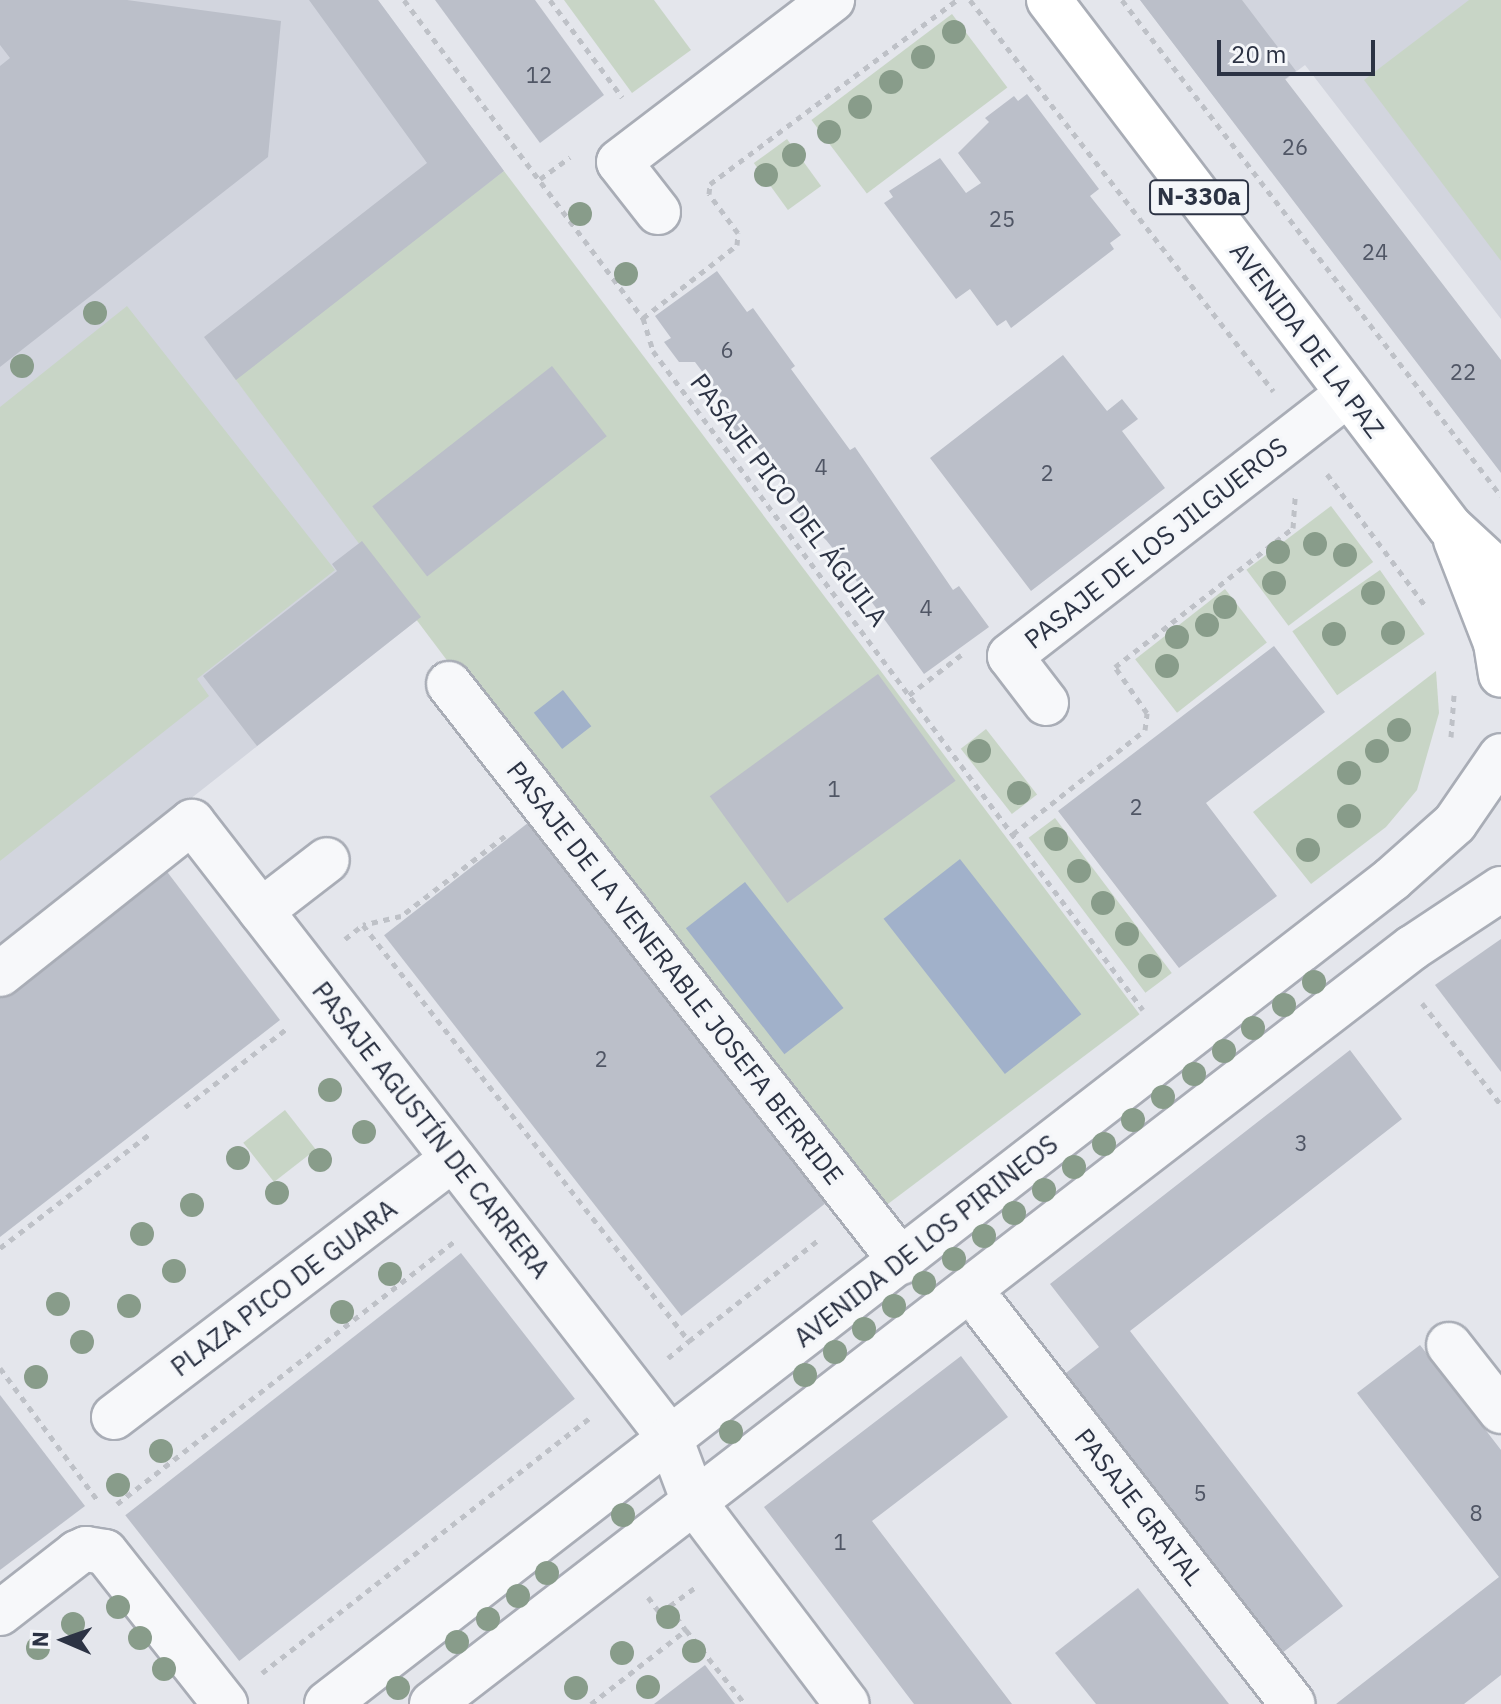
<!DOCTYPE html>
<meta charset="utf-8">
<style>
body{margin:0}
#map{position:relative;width:1501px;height:1704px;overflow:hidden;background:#e4e6ec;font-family:"IBM Plex Sans",sans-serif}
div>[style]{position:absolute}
.built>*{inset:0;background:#d2d5de}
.green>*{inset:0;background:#c8d5c6;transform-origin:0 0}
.water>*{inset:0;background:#a1b1ca;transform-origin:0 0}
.building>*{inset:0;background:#bbbfc9;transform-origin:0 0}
.path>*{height:5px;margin-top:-2.5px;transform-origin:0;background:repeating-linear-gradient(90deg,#bec1c7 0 6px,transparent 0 12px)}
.roads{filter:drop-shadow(2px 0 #a9adb6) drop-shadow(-2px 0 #a9adb6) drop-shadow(0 2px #a9adb6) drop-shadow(0 -2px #a9adb6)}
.minor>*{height:44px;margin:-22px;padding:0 22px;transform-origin:22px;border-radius:22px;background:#f7f8fa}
.highway>*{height:44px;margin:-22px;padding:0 22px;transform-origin:22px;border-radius:22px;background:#fff}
.trees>*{width:24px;height:24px;margin:-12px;border-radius:50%;background:#889c8a}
span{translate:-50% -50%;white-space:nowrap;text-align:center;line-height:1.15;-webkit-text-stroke:6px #f4f6f9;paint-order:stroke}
.number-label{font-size:22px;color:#505665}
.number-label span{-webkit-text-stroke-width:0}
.shield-label span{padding:2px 6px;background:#f4f6f9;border:2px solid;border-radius:6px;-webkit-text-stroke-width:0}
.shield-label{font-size:24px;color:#2c3344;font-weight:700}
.street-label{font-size:26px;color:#2c3344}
.north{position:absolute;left:24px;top:1600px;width:80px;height:80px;-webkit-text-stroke:6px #f4f6f9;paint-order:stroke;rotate:272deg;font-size:22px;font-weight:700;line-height:32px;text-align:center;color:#2c3344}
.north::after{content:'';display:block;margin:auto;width:28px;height:36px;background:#2c3344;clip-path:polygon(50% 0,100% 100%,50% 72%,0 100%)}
.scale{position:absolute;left:1217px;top:40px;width:158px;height:36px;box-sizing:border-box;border:4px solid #2c3344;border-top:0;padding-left:10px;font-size:24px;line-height:28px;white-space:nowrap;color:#2c3344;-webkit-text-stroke:6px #f4f6f9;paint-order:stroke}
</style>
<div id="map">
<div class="built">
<i style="clip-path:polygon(0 0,378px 0,504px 171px,236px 380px,421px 617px,0 949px)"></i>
<i style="clip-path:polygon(1140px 0,1501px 0,1501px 319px,1305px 65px,1232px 120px)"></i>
</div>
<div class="green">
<i style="clip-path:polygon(564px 0,654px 0,691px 50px,632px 93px)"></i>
<i style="clip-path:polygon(1469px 0,1501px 0,1501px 261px,1364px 80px)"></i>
<i style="left:952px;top:14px;width:92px;height:176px;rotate:53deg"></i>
<i style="left:787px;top:139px;width:58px;height:41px;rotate:54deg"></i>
<i style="left:504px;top:171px;width:1056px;height:340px;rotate:53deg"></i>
<i style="clip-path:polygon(127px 306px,335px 570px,197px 679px,209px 696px,0 861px,0 407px)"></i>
<i style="left:1331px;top:506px;width:70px;height:106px;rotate:53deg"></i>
<i style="left:1380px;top:570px;width:78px;height:107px;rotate:55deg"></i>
<i style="left:1225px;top:589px;width:68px;height:114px;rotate:52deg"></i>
<i style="clip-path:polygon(1436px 671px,1439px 713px,1417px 790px,1386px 827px,1311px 884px,1253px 812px)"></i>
<i style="left:986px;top:729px;width:83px;height:32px;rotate:52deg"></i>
<i style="left:1055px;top:818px;width:194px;height:33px;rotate:53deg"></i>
<i style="left:285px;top:1110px;width:50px;height:53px;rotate:52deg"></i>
</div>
<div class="water">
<i style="left:563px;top:690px;width:46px;height:37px;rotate:52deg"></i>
<i style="left:960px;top:859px;width:197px;height:97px;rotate:52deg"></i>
<i style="left:745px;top:882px;width:160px;height:75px;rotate:52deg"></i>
</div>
<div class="building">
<i style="clip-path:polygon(0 0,127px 0,281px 21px,268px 157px,0 367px,0 66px,10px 58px,0 45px)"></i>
<i style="clip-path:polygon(309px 0,378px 0,504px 171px,236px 380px,204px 337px,427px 163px)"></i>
<i style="clip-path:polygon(435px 0,535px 0,604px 95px,540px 143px)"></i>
<i style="clip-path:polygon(1140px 0,1242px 0,1296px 71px,1285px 79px,1501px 360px,1501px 473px)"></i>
<i style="clip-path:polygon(1027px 94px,1099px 189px,1090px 196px,1121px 235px,1110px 243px,1114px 249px,1011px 328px,1006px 320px,997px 326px,970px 289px,956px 299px,884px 203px,893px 197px,889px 191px,940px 158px,966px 193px,981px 183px,958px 153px,989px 122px,985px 118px,1014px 96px,1018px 101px)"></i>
<i style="clip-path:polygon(717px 271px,747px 312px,753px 308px,795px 366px,791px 369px,850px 450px,855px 447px,953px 590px,959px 586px,989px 627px,924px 674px,847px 568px,842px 572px,829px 555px,835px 551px,826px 540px,796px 511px,802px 507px,743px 427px,736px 432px,725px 415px,731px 410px,695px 362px,679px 362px,664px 342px,671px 338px,655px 316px)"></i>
<i style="clip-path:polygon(1063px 355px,1107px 411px,1122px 399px,1138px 419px,1122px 431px,1165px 488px,1031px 591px,930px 458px)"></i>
<i style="left:552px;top:366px;width:89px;height:228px;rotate:52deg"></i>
<i style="clip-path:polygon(362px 541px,421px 617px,257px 746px,203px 676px,337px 571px,332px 564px)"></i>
<i style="clip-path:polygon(1274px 646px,1325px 712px,1206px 803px,1277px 896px,1179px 968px,1058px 811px)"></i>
<i style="left:878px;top:674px;width:132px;height:208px;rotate:54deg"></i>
<i style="left:533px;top:819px;width:483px;height:189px;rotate:52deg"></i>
<i style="clip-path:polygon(165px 869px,280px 1020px,0 1237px,0 996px)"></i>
<i style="clip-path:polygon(1501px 939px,1501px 1072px,1435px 985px)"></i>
<i style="clip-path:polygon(1350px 1050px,1402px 1119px,1130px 1331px,1343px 1606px,1273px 1660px,1057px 1380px,1099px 1347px,1050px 1284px)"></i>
<i style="left:461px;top:1253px;width:185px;height:426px;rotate:52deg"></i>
<i style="clip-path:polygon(1420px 1345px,1501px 1450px,1501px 1675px,1464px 1704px,1336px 1704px,1499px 1577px,1357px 1393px)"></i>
<i style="clip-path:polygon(961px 1356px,1008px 1417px,872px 1521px,1012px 1704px,914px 1704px,764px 1507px)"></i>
<i style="clip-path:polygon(0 1395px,85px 1506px,0 1570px)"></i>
<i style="clip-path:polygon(1138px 1588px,1229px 1704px,1096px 1704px,1055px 1653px)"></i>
<i style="clip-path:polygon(705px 1665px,735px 1704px,654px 1704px)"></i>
</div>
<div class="path">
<i style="left:404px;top:0;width:398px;rotate:53.1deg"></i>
<i style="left:643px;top:318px;width:34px;rotate:73deg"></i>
<i style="left:653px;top:351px;width:821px;rotate:53.37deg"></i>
<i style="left:550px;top:0;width:121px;rotate:53.4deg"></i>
<i style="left:970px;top:0;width:495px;rotate:52.2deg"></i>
<i style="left:1122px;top:0;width:624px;rotate:52.62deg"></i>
<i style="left:540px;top:179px;width:37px;rotate:-36deg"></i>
<i style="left:643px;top:318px;width:119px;rotate:-37.8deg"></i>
<i style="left:737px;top:245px;width:12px;rotate:-85deg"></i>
<i style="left:738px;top:233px;width:49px;rotate:-126.6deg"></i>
<i style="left:709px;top:194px;width:10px;rotate:-84deg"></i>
<i style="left:710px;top:184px;width:308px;rotate:-36.7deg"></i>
<i style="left:1327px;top:474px;width:166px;rotate:53.3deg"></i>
<i style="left:909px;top:695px;width:66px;rotate:-37.6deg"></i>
<i style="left:1451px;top:737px;width:42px;rotate:-85.9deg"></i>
<i style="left:1013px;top:834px;width:168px;rotate:-38.2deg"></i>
<i style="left:1145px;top:730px;width:17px;rotate:-83deg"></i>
<i style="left:1147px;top:713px;width:56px;rotate:-124.8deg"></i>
<i style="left:1115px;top:667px;width:226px;rotate:-38deg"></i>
<i style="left:1293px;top:528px;width:32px;rotate:-86deg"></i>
<i style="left:505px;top:836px;width:131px;rotate:142.4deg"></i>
<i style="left:401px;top:916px;width:39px;rotate:167deg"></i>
<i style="left:363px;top:925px;width:529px;rotate:51.92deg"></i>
<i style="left:689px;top:1341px;width:167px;rotate:-38deg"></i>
<i style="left:345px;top:939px;width:23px;rotate:-38deg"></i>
<i style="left:1422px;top:1003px;width:129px;rotate:52.2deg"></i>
<i style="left:185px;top:1107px;width:131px;rotate:-37.6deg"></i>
<i style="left:0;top:1248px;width:191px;rotate:-37.3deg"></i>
<i style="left:668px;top:1358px;width:27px;rotate:-39deg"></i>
<i style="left:0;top:1368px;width:165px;rotate:53.6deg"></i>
<i style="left:117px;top:1504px;width:430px;rotate:-37.9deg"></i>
<i style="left:648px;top:1597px;width:20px;rotate:53deg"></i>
<i style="left:660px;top:1613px;width:46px;rotate:-36.1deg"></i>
<i style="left:669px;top:1607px;width:29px;rotate:54deg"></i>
<i style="left:262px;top:1673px;width:418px;rotate:-37.9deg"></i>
<i style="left:591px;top:1704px;width:120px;rotate:-37.9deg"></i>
<i style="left:686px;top:1630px;width:95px;rotate:51.4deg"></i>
</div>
<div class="roads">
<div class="minor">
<i style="left:658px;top:212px;width:63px;rotate:-128deg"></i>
<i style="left:619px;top:162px;width:268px;rotate:-37.3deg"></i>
<i style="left:449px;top:684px;width:734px;rotate:51.91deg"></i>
<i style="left:1046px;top:703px;width:59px;rotate:-127.5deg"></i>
<i style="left:1010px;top:656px;width:428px;rotate:-37.8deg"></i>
<i style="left:261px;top:911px;width:83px;rotate:-37.7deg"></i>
<i style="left:0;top:974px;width:245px;rotate:-38.4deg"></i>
<i style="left:192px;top:822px;width:780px;rotate:52.19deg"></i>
<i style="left:670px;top:1438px;width:68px;rotate:69.4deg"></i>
<i style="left:694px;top:1502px;width:253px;rotate:52.9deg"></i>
<i style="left:986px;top:1310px;width:499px;rotate:52.1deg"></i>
<i style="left:1449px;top:1345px;width:84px;rotate:51.8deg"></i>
<i style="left:114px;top:1417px;width:426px;rotate:-37.3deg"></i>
<i style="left:0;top:1613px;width:98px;rotate:-37.9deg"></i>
<i style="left:77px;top:1553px;width:10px;rotate:-24deg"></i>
<i style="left:86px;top:1549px;width:19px;rotate:9deg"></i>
<i style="left:105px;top:1552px;width:194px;rotate:51.7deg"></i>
<i style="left:327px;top:1704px;width:1347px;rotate:-37.76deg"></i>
<i style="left:1392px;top:879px;width:84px;rotate:-41.6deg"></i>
<i style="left:1455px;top:823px;width:81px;rotate:-55.5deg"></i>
<i style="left:432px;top:1704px;width:1238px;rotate:-37.65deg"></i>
<i style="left:1412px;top:948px;width:107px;rotate:-33.5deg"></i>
</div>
<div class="highway">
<i style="left:1049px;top:0;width:662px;rotate:52.73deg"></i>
<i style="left:1450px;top:527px;width:69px;rotate:42.7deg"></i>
<i style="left:1456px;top:540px;width:110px;rotate:68.8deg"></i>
<i style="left:1496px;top:643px;width:32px;rotate:81deg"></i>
</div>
</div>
<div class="trees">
<i style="left:954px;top:32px"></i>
<i style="left:923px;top:57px"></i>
<i style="left:891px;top:82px"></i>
<i style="left:860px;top:107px"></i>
<i style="left:829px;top:132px"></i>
<i style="left:794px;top:155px"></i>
<i style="left:766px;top:175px"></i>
<i style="left:580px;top:214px"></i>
<i style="left:626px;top:274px"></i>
<i style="left:95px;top:313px"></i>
<i style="left:22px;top:366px"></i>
<i style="left:1315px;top:544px"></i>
<i style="left:1278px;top:552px"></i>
<i style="left:1345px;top:555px"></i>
<i style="left:1274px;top:583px"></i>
<i style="left:1373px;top:593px"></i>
<i style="left:1225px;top:607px"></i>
<i style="left:1207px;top:625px"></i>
<i style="left:1393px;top:633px"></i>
<i style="left:1334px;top:634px"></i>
<i style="left:1177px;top:637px"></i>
<i style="left:1167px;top:666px"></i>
<i style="left:1399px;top:730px"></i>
<i style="left:979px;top:751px"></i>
<i style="left:1377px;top:751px"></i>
<i style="left:1349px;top:773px"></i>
<i style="left:1019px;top:793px"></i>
<i style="left:1349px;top:816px"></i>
<i style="left:1056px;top:839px"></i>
<i style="left:1308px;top:850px"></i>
<i style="left:1079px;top:871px"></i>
<i style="left:1103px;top:903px"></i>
<i style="left:1127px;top:934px"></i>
<i style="left:1150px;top:966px"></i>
<i style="left:1314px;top:982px"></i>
<i style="left:1284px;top:1005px"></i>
<i style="left:1253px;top:1028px"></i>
<i style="left:1224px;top:1051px"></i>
<i style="left:1194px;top:1074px"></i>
<i style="left:330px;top:1090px"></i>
<i style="left:1163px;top:1097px"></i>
<i style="left:1133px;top:1120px"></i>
<i style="left:364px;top:1132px"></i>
<i style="left:1104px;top:1144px"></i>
<i style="left:238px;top:1158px"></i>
<i style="left:320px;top:1160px"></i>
<i style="left:1074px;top:1167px"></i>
<i style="left:1044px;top:1190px"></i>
<i style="left:277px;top:1193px"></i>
<i style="left:192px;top:1205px"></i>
<i style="left:1014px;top:1213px"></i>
<i style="left:142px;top:1234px"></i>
<i style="left:984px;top:1236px"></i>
<i style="left:954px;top:1259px"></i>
<i style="left:174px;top:1271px"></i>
<i style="left:390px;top:1274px"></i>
<i style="left:924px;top:1283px"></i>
<i style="left:58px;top:1304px"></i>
<i style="left:129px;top:1306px"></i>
<i style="left:894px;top:1306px"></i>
<i style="left:342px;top:1312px"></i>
<i style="left:864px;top:1329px"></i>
<i style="left:82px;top:1342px"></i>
<i style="left:835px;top:1352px"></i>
<i style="left:805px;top:1375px"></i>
<i style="left:36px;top:1377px"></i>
<i style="left:731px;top:1432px"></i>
<i style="left:161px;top:1451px"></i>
<i style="left:118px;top:1485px"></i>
<i style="left:623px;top:1515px"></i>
<i style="left:547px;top:1573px"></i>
<i style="left:518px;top:1596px"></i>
<i style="left:118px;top:1607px"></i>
<i style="left:668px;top:1617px"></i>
<i style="left:488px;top:1619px"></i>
<i style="left:73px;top:1624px"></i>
<i style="left:140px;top:1638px"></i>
<i style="left:457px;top:1642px"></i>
<i style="left:38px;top:1648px"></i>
<i style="left:694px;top:1651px"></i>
<i style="left:622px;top:1653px"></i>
<i style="left:164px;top:1669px"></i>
<i style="left:648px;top:1687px"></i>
<i style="left:398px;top:1688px"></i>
<i style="left:576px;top:1688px"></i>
</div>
<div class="number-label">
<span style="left:539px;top:75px">12</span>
<span style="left:1295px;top:147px">26</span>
<span style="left:1002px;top:219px">25</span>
<span style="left:1375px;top:252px">24</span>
<span style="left:727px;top:350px">6</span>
<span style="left:1463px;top:372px">22</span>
<span style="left:821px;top:467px">4</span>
<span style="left:1047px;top:473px">2</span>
<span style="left:926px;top:608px">4</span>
<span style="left:834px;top:789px">1</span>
<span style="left:1136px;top:807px">2</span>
<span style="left:601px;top:1059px">2</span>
<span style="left:1301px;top:1143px">3</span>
<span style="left:1200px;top:1493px">5</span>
<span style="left:1476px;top:1513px">8</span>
<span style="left:840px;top:1542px">1</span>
</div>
<div class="shield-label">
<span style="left:1199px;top:197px">N-330a</span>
</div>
<div class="street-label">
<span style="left:1307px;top:340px;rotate:53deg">AVENIDA DE LA PAZ</span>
<span style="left:789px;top:500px;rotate:53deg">PASAJE PICO DEL ÁGUILA</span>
<span style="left:1156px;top:543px;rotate:-38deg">PASAJE DE LOS JILGUEROS</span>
<span style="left:675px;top:973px;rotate:52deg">PASAJE DE LA VENERABLE JOSEFA BERRIDE</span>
<span style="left:431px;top:1130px;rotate:52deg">PASAJE AGUSTÍN DE CARRERA</span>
<span style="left:926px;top:1241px;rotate:-38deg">AVENIDA DE LOS PIRINEOS</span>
<span style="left:284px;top:1288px;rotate:-37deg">PLAZA PICO DE GUARA</span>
<span style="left:1139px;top:1507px;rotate:52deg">PASAJE GRATAL</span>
</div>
<div class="north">N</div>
<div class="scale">20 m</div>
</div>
